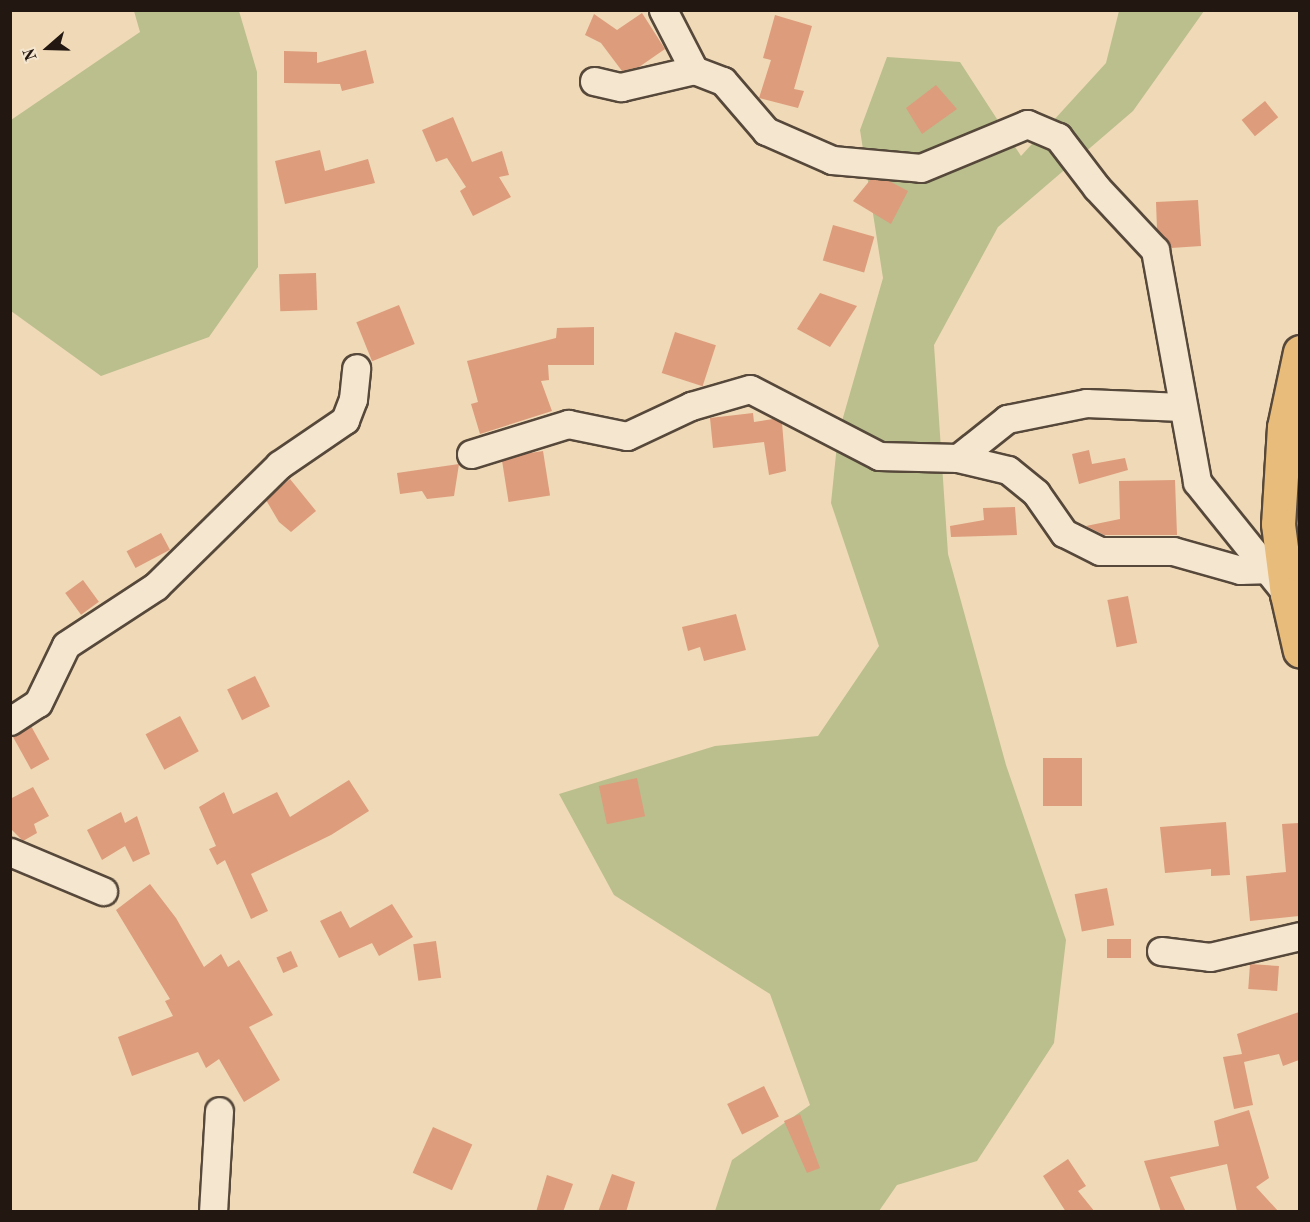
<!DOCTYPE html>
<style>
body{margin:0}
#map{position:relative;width:1310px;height:1222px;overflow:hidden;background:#f0d9b6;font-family:"Old Standard TT",serif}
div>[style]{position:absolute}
.green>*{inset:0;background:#babf8d}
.building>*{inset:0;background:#dd9c7c;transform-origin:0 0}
.roads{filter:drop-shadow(2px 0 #56483a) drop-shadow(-2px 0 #56483a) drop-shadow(0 2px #56483a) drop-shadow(0 -2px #56483a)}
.minor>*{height:27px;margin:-13.5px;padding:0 13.5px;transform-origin:13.5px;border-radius:13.5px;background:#f5e6d0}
.highway>*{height:33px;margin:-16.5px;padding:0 16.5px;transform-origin:16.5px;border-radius:16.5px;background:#e8bc7b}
span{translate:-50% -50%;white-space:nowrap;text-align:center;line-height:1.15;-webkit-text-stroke:5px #f5e6d0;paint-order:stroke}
.frame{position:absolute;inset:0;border:12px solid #231811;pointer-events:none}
.north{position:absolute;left:18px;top:18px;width:60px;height:60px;-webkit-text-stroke:4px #f5e6d0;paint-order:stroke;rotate:250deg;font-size:16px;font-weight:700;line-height:24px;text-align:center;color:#231811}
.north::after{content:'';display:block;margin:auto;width:21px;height:27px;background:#231811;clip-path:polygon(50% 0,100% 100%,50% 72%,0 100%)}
</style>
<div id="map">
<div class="green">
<i style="clip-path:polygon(134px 11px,239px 11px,257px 72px,258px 267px,209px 337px,101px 376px,11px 311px,11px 120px,140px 32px)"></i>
<i style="clip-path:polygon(1119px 11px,1204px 11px,1133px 111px,998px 227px,934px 345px,948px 554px,1006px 765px,1066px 940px,1054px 1043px,977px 1161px,897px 1185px,879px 1211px,715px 1211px,732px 1160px,810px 1105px,770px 994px,614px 895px,559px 794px,715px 746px,818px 736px,879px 646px,831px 503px,838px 435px,883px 278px,860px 130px,887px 57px,960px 62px,1021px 156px,1106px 63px)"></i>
</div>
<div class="building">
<i style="clip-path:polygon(642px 13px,665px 49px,639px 67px,622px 71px,601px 43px,585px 35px,594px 14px,617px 30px)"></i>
<i style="clip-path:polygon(775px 15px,812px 26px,794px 89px,804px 91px,798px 108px,759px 98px,771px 60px,763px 58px)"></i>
<i style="clip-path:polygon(366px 50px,374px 83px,342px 91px,340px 84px,284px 83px,284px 51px,317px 52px,317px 63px)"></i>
<i style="clip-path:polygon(936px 85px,957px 109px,922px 134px,906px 108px)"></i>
<i style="left:1265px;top:101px;width:21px;height:30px;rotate:51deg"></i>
<i style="clip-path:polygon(453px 117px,472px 162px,502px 151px,509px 175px,499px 177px,511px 197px,473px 216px,460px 191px,466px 187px,447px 158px,436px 162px,422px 130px)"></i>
<i style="clip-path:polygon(320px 150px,325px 171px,368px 159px,375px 183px,285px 204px,275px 161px)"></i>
<i style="clip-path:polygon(871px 179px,889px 181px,908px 191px,891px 224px,853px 201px)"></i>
<i style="clip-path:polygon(1198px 200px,1201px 246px,1171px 248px,1157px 229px,1156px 202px)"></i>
<i style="left:833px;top:225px;width:43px;height:37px;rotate:16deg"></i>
<i style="left:316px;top:273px;width:37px;height:37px;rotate:88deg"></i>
<i style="clip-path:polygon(820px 293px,857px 306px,830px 347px,797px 329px)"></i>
<i style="left:399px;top:305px;width:42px;height:46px;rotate:68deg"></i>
<i style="clip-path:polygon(594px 327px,594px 365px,548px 365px,549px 380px,541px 381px,552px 411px,480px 434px,471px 404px,478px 402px,467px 361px,556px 338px,557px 328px)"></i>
<i style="left:675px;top:332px;width:43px;height:43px;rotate:18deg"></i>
<i style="clip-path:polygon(753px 413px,754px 422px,773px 419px,782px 423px,786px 471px,769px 475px,764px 442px,713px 448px,710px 418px)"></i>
<i style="clip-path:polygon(1089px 450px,1092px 464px,1125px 458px,1128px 470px,1079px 484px,1072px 454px)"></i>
<i style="left:543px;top:451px;width:45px;height:42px;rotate:81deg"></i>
<i style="clip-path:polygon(459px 464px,454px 496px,427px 499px,422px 491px,400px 494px,397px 473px)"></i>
<i style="clip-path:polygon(290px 479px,316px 511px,291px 532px,279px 522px,266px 500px)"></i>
<i style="clip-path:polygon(1175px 480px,1177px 535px,1104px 535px,1086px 526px,1120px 519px,1119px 481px)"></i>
<i style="clip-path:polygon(1015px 507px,1017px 535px,951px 537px,950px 526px,984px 520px,983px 508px)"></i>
<i style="left:161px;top:533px;width:19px;height:39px;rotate:62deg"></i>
<i style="left:83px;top:580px;width:27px;height:22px;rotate:54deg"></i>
<i style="left:1128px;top:596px;width:48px;height:21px;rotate:79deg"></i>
<i style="clip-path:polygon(736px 614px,746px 650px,704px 661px,700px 647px,688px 651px,682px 627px)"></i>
<i style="left:255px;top:676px;width:34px;height:31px;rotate:64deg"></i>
<i style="left:180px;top:716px;width:40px;height:39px;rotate:62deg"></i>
<i style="left:31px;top:726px;width:38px;height:21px;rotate:61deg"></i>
<i style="left:1043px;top:758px;width:39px;height:48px"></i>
<i style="left:637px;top:778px;width:39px;height:39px;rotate:78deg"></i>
<i style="clip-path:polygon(349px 780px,369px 811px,331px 835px,251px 874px,268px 911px,251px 919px,225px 860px,217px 865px,209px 849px,216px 846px,199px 807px,224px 792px,233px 814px,277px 792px,290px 817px)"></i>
<i style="clip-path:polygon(33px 787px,49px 816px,34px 824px,37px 833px,23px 841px,10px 828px,10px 799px)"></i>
<i style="clip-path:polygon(121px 812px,125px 823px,137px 816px,150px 854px,133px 862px,125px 846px,102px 860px,87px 830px)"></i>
<i style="clip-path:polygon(1226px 822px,1230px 875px,1211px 876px,1211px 869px,1165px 873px,1160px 827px)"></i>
<i style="clip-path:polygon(1299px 823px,1299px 916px,1250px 921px,1246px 876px,1286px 872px,1282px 824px)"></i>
<i style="clip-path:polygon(150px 884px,176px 918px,204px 967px,221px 954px,228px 967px,239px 960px,273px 1015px,249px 1027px,280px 1080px,244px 1102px,219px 1059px,206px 1068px,198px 1052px,132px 1076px,118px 1037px,173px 1016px,165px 1001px,170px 999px,116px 910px)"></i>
<i style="left:1107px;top:888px;width:38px;height:33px;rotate:79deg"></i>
<i style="clip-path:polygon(392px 904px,413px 937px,379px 956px,372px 943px,339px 958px,320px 921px,341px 911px,350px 928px)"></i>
<i style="left:1107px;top:939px;width:24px;height:19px"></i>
<i style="left:436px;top:941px;width:37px;height:23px;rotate:82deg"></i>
<i style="left:291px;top:951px;width:17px;height:16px;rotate:66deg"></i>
<i style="left:1250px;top:964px;width:29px;height:25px;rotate:4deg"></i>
<i style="clip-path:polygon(1299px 1012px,1299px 1060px,1283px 1066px,1279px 1054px,1244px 1062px,1253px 1105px,1234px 1109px,1223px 1057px,1242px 1054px,1237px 1034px)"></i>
<i style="left:764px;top:1086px;width:34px;height:41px;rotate:64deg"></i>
<i style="clip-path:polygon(1249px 1110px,1269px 1178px,1256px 1187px,1279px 1212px,1237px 1212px,1227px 1164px,1170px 1177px,1186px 1212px,1161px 1212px,1144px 1161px,1219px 1146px,1214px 1121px)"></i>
<i style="clip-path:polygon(800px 1114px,820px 1168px,807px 1173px,784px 1121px)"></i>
<i style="left:433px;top:1127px;width:43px;height:50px;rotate:24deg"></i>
<i style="clip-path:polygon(1068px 1159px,1086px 1186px,1078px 1191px,1095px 1212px,1066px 1212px,1043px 1176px)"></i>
<i style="clip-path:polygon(612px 1174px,635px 1182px,626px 1212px,598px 1212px)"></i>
<i style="clip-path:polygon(547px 1175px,573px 1184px,563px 1212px,536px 1212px)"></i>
</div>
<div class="roads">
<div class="minor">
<i style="left:663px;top:10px;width:68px;rotate:62.7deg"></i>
<i style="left:594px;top:81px;width:28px;rotate:13deg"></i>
<i style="left:621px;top:87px;width:75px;rotate:-13.1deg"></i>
<i style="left:694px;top:70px;width:31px;rotate:21deg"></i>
<i style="left:723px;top:81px;width:66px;rotate:49.3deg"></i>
<i style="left:766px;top:131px;width:72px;rotate:23.7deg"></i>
<i style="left:832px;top:160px;width:89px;rotate:5.1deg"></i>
<i style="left:921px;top:168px;width:115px;rotate:-22.5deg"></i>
<i style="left:1027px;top:124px;width:34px;rotate:23deg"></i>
<i style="left:1058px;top:137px;width:64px;rotate:52.6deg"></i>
<i style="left:1097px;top:188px;width:85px;rotate:46.9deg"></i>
<i style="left:1155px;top:250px;width:236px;rotate:79.7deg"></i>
<i style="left:1197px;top:482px;width:144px;rotate:51.2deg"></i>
<i style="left:471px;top:454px;width:102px;rotate:-17.2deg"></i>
<i style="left:568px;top:424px;width:60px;rotate:11.5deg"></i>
<i style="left:627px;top:436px;width:71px;rotate:-25.1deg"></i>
<i style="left:691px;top:406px;width:61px;rotate:-16.1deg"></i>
<i style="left:750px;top:389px;width:145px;rotate:27.4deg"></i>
<i style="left:879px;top:456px;width:79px;rotate:1.5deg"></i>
<i style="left:958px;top:458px;width:63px;rotate:-38.5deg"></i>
<i style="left:1007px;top:419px;width:81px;rotate:-11.4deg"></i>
<i style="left:1086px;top:403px;width:96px;rotate:2.4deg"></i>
<i style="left:958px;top:458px;width:51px;rotate:13.5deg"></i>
<i style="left:1008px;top:470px;width:36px;rotate:39deg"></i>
<i style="left:1036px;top:493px;width:49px;rotate:55deg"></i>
<i style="left:1064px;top:533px;width:40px;rotate:26.6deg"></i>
<i style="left:1100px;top:551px;width:73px"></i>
<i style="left:1173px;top:551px;width:70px;rotate:15.8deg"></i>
<i style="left:1240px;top:570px;width:24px;rotate:-2deg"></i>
<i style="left:10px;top:721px;width:33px;rotate:-33deg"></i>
<i style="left:38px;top:703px;width:64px;rotate:-64.2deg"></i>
<i style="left:66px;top:645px;width:108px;rotate:-33.2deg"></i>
<i style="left:156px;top:586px;width:173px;rotate:-44.5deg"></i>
<i style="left:279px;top:465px;width:80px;rotate:-34.3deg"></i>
<i style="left:345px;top:420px;width:22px;rotate:-69deg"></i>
<i style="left:353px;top:399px;width:31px;rotate:-84deg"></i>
<i style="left:10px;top:852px;width:101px;rotate:22.8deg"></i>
<i style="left:1161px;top:951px;width:49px;rotate:7deg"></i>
<i style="left:1210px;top:957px;width:92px;rotate:-13.1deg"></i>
<i style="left:213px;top:1212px;width:101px;rotate:-86.6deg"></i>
</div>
<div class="highway">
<i style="left:1300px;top:352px;width:77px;rotate:102deg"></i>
<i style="left:1284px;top:427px;width:97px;rotate:93.5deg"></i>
<i style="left:1278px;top:524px;width:71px;rotate:82.7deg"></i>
<i style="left:1287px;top:594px;width:58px;rotate:77.2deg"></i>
</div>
</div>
<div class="frame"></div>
<div class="north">N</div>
</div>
